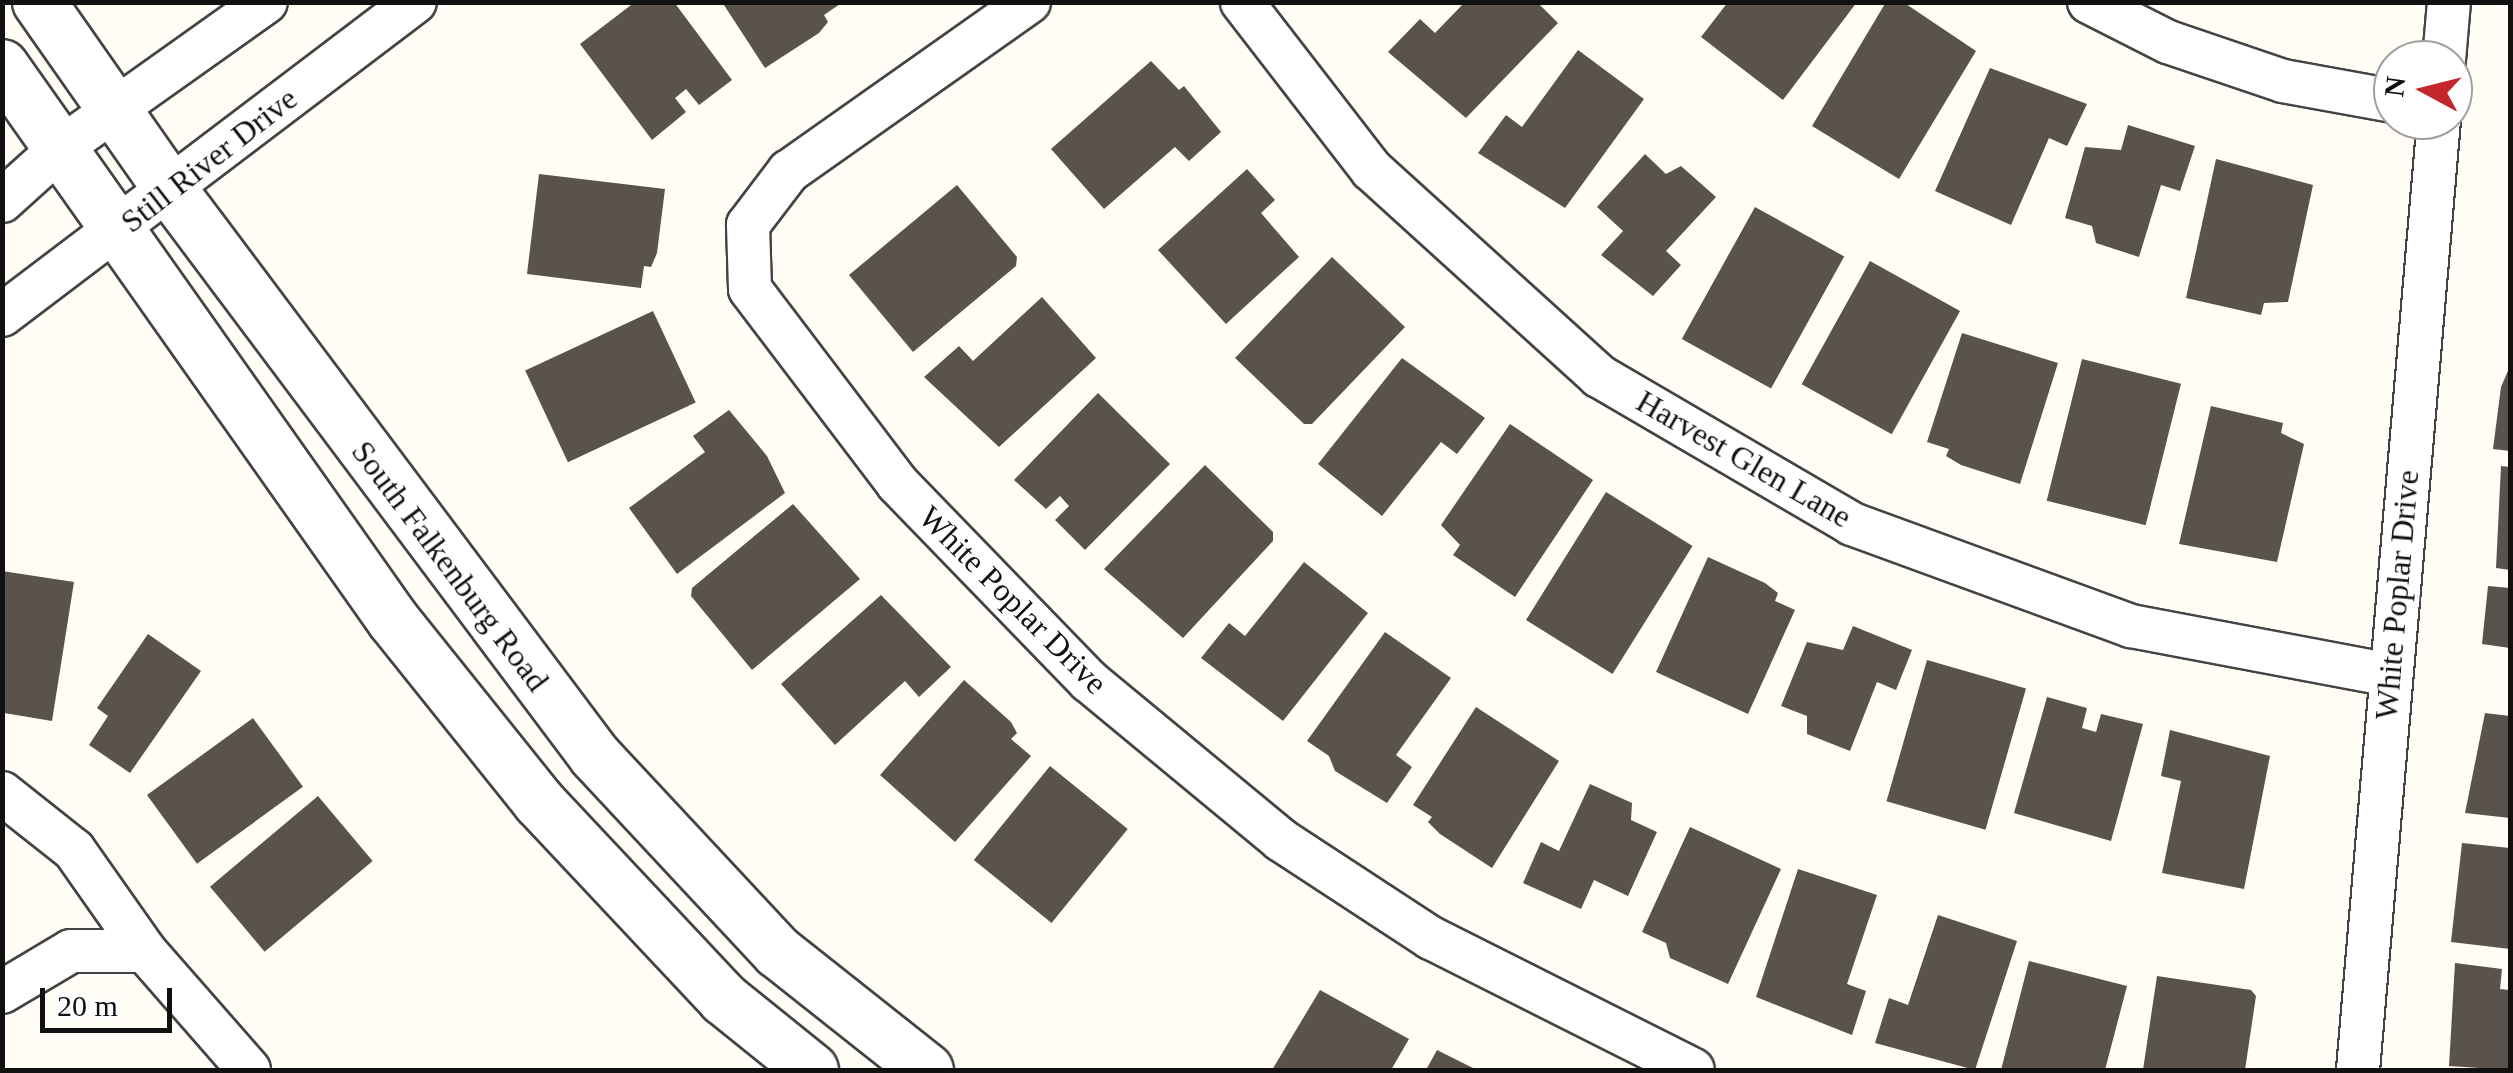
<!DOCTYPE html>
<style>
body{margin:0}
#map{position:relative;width:2513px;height:1073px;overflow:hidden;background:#fffdf5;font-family:"Times New Roman",serif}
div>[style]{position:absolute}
.building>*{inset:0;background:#5a524d;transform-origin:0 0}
.roads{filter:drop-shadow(2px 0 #444) drop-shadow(-2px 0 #444) drop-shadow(0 2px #444) drop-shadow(0 -2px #444)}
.minor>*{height:42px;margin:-21px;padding:0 21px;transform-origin:21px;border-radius:21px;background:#fff}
.tertiary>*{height:52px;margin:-26px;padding:0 26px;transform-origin:26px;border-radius:26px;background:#fff}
span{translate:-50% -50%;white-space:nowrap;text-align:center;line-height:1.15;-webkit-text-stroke:10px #fff;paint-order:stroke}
.street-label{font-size:32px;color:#111}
.frame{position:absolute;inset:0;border:5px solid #111;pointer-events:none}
.north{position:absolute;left:2373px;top:40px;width:100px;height:100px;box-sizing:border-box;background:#fff;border:2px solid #a0a0a0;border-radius:50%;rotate:277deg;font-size:28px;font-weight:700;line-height:40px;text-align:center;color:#111}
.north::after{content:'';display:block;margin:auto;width:35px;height:45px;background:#c4262e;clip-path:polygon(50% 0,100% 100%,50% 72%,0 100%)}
.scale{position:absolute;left:40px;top:988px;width:132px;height:45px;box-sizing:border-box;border:5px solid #111;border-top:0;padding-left:12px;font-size:30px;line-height:35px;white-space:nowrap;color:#111;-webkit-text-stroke:8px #fff;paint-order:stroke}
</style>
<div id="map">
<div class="building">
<i style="clip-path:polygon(635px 2px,674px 2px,732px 80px,699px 105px,686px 89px,675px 98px,686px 112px,652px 140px,580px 44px)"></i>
<i style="clip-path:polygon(722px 2px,843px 2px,824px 15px,828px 22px,819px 33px,765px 68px)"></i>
<i style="clip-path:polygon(1465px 2px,1537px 2px,1558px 23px,1466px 118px,1388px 52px,1420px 19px,1435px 33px)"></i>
<i style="clip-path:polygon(1728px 2px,1857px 2px,1783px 100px,1701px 37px)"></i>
<i style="clip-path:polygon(1886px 2px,1903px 2px,1976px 51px,1899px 179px,1812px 126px)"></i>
<i style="clip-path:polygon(1578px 50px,1644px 99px,1565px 208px,1478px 153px,1506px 115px,1522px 127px)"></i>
<i style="clip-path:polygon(1151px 61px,1179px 90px,1184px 86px,1221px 132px,1189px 161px,1175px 147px,1104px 209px,1051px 149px)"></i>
<i style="clip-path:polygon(1990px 68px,2087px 104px,2067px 146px,2049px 138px,2011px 225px,1935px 191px)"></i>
<i style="clip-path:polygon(2128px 125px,2195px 146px,2180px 191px,2161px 185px,2139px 257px,2096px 243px,2092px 226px,2065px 218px,2085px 147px,2121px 150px)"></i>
<i style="clip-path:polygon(1645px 154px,1666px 174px,1681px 166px,1716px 197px,1666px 251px,1681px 265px,1653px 296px,1601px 255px,1623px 231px,1597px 207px)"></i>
<i style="clip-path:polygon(2216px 159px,2313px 185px,2288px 302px,2264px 303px,2261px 315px,2186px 298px)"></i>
<i style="clip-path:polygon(1247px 169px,1275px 200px,1261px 213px,1299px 257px,1226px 324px,1158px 250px)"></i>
<i style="clip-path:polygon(539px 174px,665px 189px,657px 253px,651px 267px,644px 266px,641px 288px,527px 274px)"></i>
<i style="clip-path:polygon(957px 185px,1017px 257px,1016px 266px,913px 352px,849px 275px)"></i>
<i style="left:1755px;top:207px;width:102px;height:151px;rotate:29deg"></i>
<i style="clip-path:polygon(1332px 257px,1405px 327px,1312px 424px,1304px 424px,1235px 358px)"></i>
<i style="left:1870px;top:261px;width:103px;height:141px;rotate:29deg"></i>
<i style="clip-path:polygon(1042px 297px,1096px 358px,999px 447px,924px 377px,959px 346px,973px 361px)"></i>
<i style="left:653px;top:311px;width:101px;height:141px;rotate:65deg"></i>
<i style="clip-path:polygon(1962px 333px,2058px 363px,2020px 484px,1961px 465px,1946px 456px,1949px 449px,1927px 442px)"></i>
<i style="clip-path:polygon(1402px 358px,1485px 418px,1457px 454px,1441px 442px,1382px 516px,1318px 464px)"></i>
<i style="left:2082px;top:359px;width:102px;height:146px;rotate:14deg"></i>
<i style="clip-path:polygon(2510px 366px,2510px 451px,2493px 449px,2501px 387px)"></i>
<i style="clip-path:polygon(1098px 393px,1170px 464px,1085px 550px,1055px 520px,1069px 506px,1060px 496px,1046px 509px,1014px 480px)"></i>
<i style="clip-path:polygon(2211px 406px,2283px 423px,2281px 433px,2304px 444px,2277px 562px,2179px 544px)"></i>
<i style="clip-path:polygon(729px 410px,767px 456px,785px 493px,677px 574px,629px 508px,705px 452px,693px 436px)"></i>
<i style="clip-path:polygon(1510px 424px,1593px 480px,1515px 597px,1453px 555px,1460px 545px,1441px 525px)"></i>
<i style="clip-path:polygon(1205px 465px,1273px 532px,1273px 541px,1183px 638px,1104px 569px)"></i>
<i style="clip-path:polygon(2501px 466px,2510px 467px,2510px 570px,2496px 568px)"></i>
<i style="left:1606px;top:492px;width:102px;height:151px;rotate:32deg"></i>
<i style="clip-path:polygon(793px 504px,860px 579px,752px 670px,691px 596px,692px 588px)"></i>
<i style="clip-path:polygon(1708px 557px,1765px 583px,1778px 593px,1775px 601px,1795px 610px,1748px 714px,1656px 672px)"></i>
<i style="clip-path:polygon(1304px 562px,1368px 613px,1283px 721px,1201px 658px,1229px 623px,1245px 636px)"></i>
<i style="clip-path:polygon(2px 571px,74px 582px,52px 721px,4px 713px)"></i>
<i style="clip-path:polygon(2488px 586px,2510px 588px,2510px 648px,2482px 644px)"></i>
<i style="clip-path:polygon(881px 595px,951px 667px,919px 697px,905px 681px,835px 745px,781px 684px)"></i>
<i style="clip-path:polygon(1853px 626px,1912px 650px,1896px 690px,1877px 682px,1850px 751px,1807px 734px,1807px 716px,1781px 706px,1807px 642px,1843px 650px)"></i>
<i style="clip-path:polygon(1385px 632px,1451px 678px,1396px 755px,1412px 767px,1387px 803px,1335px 771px,1329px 756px,1307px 741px)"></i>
<i style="clip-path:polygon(148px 634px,201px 671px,130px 773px,89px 745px,108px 716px,97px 708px)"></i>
<i style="left:1927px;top:660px;width:103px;height:147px;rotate:16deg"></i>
<i style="clip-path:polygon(964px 680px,1011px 722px,1017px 733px,1011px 739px,1031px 756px,955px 842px,880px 775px)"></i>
<i style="clip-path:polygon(2047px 697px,2087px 708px,2082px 728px,2096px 732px,2101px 714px,2143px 724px,2111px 841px,2014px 813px)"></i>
<i style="clip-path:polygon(1476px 707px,1559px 761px,1492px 868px,1440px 834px,1428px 822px,1432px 817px,1413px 805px)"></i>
<i style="clip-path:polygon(2485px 713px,2510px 716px,2510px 818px,2465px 813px)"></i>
<i style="left:253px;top:718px;width:85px;height:131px;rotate:54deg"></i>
<i style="clip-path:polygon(2170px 730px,2270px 756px,2244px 889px,2162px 873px,2181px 781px,2161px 776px)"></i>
<i style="left:1050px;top:766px;width:100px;height:121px;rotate:39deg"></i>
<i style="clip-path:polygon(1590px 784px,1632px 803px,1631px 820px,1657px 832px,1628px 896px,1594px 880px,1581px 909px,1523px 883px,1541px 842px,1559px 851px)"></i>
<i style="left:318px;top:796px;width:85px;height:141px;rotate:50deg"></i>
<i style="clip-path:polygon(1690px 827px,1781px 869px,1728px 984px,1670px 958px,1666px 943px,1642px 932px)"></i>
<i style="clip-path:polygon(2462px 843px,2510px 848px,2510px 949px,2451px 942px)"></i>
<i style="clip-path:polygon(1798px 869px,1877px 895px,1847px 984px,1866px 991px,1852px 1035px,1756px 997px)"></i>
<i style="clip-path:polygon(1938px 915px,2017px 941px,1975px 1070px,1875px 1043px,1889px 998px,1908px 1005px)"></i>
<i style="clip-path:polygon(2029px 961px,2127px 986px,2105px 1070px,2001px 1070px)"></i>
<i style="clip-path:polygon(2455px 963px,2502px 969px,2500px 989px,2510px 990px,2510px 1070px,2449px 1066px)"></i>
<i style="clip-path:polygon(2157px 976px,2251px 990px,2256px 996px,2245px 1070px,2143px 1070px)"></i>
<i style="clip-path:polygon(1320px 990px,1409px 1039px,1391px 1070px,1272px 1070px)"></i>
<i style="clip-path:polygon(1437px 1050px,1477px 1070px,1426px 1070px)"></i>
</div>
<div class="roads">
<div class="minor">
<i style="left:1029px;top:2px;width:294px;rotate:144.8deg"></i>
<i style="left:789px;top:171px;width:68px;rotate:127.2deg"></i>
<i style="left:748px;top:225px;width:64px;rotate:88.2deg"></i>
<i style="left:750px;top:289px;width:245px;rotate:52.8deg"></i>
<i style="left:898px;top:484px;width:274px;rotate:45.9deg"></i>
<i style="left:1089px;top:681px;width:249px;rotate:39.6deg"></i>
<i style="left:1281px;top:840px;width:179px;rotate:33.2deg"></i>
<i style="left:1431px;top:938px;width:293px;rotate:26.7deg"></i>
<i style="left:1242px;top:2px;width:212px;rotate:52.3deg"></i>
<i style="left:1372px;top:170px;width:307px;rotate:42.2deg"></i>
<i style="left:1599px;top:376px;width:293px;rotate:30.3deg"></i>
<i style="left:1852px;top:524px;width:297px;rotate:20.1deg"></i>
<i style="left:2131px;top:626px;width:264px;rotate:10.7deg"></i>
<i style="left:2089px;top:2px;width:89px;rotate:26.9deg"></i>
<i style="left:2168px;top:42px;width:121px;rotate:18.7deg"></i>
<i style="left:2283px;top:81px;width:112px;rotate:10.3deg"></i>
<i style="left:2444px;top:60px;width:58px;rotate:-85.1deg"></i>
<i style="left:2px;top:201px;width:81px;rotate:-42deg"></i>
<i style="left:62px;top:147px;width:250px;rotate:-35.4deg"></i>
<i style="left:2px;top:315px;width:518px;rotate:-37.16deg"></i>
<i style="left:2px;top:793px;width:92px;rotate:38.4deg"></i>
<i style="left:74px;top:850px;width:123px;rotate:54.9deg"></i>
<i style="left:145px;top:951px;width:158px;rotate:48.8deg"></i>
<i style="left:2px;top:992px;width:80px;rotate:-30.7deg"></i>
<i style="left:71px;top:951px;width:74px"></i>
<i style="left:2358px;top:1070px;width:953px;rotate:-85.13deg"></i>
</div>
<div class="tertiary">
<i style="left:39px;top:2px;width:232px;rotate:55deg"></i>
<i style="left:172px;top:192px;width:705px;rotate:53.13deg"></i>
<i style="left:595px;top:756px;width:268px;rotate:47deg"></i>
<i style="left:778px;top:952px;width:190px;rotate:38.4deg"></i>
<i style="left:2px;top:66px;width:679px;rotate:54.77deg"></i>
<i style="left:394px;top:621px;width:232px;rotate:51.3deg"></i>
<i style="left:539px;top:802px;width:270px;rotate:46.8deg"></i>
<i style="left:724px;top:999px;width:113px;rotate:38.9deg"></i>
</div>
</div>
<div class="street-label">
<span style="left:209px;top:160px;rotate:-38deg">Still River Drive</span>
<span style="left:1744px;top:459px;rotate:30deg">Harvest Glen Lane</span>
<span style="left:450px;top:566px;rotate:53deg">South Falkenburg Road</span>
<span style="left:2397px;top:595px;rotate:-85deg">White Poplar Drive</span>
<span style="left:1013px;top:600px;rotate:45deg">White Poplar Drive</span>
</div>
<div class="frame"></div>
<div class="north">N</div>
<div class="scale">20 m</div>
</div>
